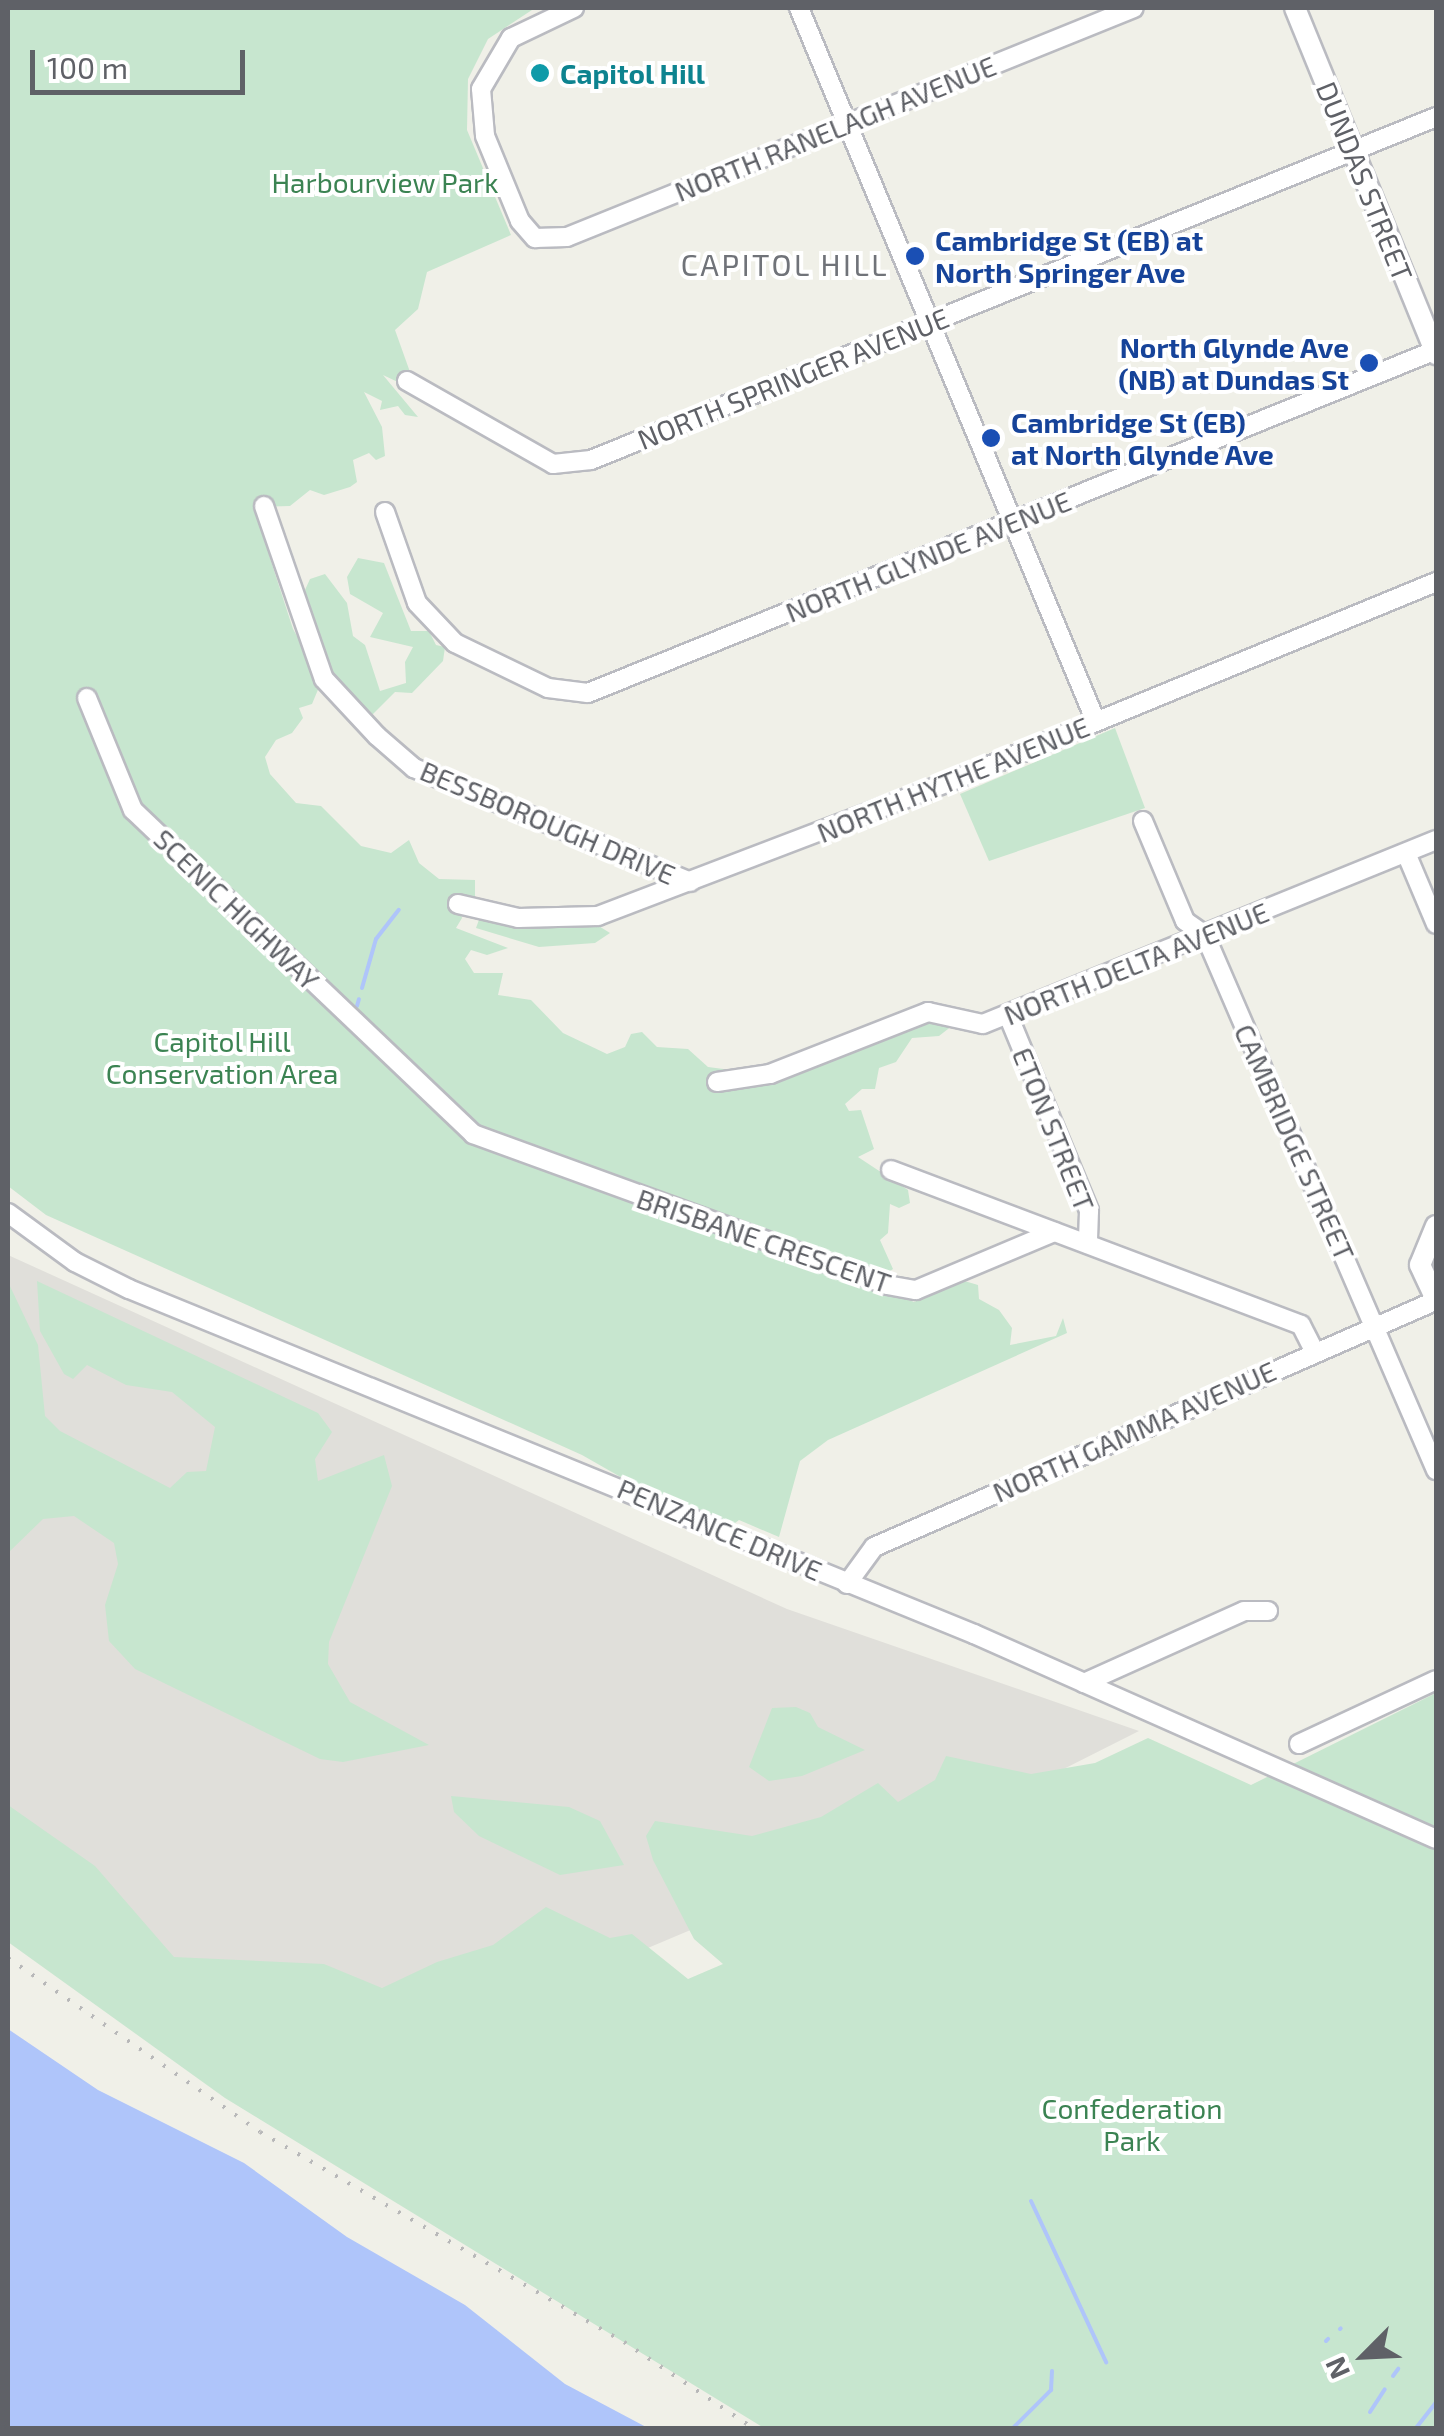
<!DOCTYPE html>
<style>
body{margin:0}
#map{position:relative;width:1444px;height:2436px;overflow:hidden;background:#f0f0e8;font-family:"Exo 2",sans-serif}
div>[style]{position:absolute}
.industrial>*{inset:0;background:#e0dfda}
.green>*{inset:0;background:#c7e6cf}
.water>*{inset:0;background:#afc5fa}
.stream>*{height:4px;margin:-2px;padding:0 2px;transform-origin:2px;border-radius:2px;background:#afc5fa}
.roads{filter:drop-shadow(2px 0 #babbc1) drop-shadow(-2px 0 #babbc1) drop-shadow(0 2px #babbc1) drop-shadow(0 -2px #babbc1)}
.minor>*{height:18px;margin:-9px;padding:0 9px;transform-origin:9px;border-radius:9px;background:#fff}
.tertiary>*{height:20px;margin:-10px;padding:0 10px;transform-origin:10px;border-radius:10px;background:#fff}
.rail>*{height:4px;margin-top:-2px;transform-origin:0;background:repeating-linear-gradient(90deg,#b8b8b9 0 2.5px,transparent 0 14.5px)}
.dots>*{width:28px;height:28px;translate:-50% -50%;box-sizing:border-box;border:5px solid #fff;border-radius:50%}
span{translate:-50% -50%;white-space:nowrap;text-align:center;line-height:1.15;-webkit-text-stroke:8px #fff;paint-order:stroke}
.culture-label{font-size:28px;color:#0d838f;font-weight:700}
.left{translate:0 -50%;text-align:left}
.street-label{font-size:28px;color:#5f6167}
.park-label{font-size:28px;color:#3b8352}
.transit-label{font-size:28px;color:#164399;font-weight:700}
.right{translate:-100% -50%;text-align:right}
.neighbourhood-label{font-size:30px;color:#707379;letter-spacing:2.5px}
.frame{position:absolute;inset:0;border:10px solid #5f6167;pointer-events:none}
.north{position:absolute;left:1314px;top:2306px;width:100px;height:100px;-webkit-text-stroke:8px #fff;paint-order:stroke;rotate:246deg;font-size:28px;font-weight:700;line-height:40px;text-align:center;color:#5f6167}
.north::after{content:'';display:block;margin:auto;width:35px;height:45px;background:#5f6167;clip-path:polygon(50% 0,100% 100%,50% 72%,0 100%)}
.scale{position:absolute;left:30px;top:50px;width:215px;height:45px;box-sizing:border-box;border:5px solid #5f6167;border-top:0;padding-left:12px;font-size:30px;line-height:35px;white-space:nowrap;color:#5f6167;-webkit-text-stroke:8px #fff;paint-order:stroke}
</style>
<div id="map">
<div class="industrial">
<i style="clip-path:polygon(8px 1255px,787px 1609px,1139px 1731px,1020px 1791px,316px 2088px,8px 1913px)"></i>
</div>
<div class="green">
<i style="clip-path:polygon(8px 8px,535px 8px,488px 39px,468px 79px,467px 130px,511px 235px,427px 272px,418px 309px,395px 330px,410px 372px,402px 384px,383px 375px,418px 417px,405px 415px,398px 406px,380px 410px,382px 401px,364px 392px,382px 427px,385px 456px,376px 460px,369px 453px,353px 460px,357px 482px,350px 487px,324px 495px,310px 490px,290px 506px,255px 507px,271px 542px,269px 555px,293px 629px,322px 680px,312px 704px,299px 708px,303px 718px,292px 733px,276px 740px,265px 757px,270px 774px,296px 803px,321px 806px,361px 846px,391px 853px,409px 840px,419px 863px,439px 879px,475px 880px,475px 899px,457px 898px,462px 918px,456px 928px,508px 948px,487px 955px,471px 950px,465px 959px,474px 973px,503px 973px,498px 995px,531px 1000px,563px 1033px,607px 1054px,625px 1047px,631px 1034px,642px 1032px,657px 1047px,688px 1049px,708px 1067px,785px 1077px,927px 1015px,957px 1022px,939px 1036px,912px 1038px,896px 1062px,879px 1068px,875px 1089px,862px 1089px,845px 1104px,849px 1111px,861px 1110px,874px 1149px,858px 1157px,908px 1190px,910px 1203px,899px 1208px,890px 1204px,888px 1233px,880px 1240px,893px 1269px,882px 1276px,839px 1274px,914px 1302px,961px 1280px,978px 1285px,979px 1299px,999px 1310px,1012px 1328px,1010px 1345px,1056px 1336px,1063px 1318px,1067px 1333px,828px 1440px,800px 1461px,779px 1537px,739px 1520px,730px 1527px,675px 1508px,582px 1455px,46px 1215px,8px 1186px)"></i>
<i style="clip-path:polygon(358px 558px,384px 563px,411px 631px,429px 631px,436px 645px,445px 647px,443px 661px,412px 693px,395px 692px,371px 716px,362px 714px,331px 670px,305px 590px,310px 579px,325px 574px,347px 603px,353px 636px,365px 645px,380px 691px,406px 683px,405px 662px,413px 647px,370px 637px,383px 613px,350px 594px,347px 577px)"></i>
<i style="clip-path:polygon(1115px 728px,1145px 808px,989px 861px,960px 794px)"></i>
<i style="clip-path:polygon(481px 914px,589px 920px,610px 933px,595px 943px,539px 947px,476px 928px)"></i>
<i style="clip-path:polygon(37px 1281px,318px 1413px,332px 1432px,315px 1459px,318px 1481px,384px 1455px,392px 1486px,329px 1642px,328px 1664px,350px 1702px,429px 1745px,343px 1762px,320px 1759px,135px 1669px,109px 1641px,105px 1605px,118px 1564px,114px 1543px,74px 1516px,43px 1519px,8px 1553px,8px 1282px,38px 1345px,45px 1416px,60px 1431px,170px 1488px,187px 1472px,206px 1471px,215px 1427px,172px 1392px,126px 1385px,87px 1365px,73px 1379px,64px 1374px,40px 1331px)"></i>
<i style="clip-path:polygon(1436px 1693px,1436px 2428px,764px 2428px,225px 2098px,8px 1942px,8px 1805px,95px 1866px,174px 1957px,324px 1964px,382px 1988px,437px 1962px,493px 1945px,546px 1907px,610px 1938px,632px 1934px,688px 1979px,723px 1964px,694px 1939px,653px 1860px,646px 1836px,655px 1821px,752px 1836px,821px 1817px,878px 1783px,898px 1802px,935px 1780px,946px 1756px,1031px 1774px,1095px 1763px,1148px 1738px,1251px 1785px)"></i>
<i style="clip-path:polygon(796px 1707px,810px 1713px,818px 1727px,865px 1750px,802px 1776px,769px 1781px,749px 1767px,772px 1708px)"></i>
<i style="clip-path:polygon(451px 1796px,569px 1807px,600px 1821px,624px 1865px,560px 1875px,479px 1836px,454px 1812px)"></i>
</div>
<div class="water">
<i style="clip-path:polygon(8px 2029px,98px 2090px,244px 2163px,347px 2237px,465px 2305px,565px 2384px,648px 2428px,8px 2428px)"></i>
</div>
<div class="stream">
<i style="left:362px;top:988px;width:51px;rotate:-74.1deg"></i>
<i style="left:376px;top:939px;width:37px;rotate:-52deg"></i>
<i style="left:357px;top:1006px;width:7px;rotate:-74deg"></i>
<i style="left:1031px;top:2201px;width:178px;rotate:65deg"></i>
<i style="left:1340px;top:2329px;width:1px;rotate:-45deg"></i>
<i style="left:1326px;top:2341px;width:3px;rotate:-45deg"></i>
<i style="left:1393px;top:2376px;width:9px;rotate:-54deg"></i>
<i style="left:1370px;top:2412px;width:27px;rotate:-57deg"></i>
<i style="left:1013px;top:2428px;width:54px;rotate:-45deg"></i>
<i style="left:1051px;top:2390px;width:19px;rotate:-87deg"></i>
<i style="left:1416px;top:2428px;width:33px;rotate:-52deg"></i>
</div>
<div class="roads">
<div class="minor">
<i style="left:574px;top:8px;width:70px;rotate:154.5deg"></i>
<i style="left:511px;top:38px;width:59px;rotate:120.5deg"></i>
<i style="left:481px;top:89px;width:47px;rotate:85.1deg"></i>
<i style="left:485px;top:136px;width:92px;rotate:67.6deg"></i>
<i style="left:520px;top:221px;width:23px;rotate:49deg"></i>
<i style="left:535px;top:238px;width:32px;rotate:-2deg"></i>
<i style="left:567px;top:237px;width:611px;rotate:-21.99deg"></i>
<i style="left:799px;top:8px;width:773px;rotate:67.41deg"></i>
<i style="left:407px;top:381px;width:168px;rotate:29.6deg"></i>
<i style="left:553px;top:464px;width:38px;rotate:-6deg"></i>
<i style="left:591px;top:460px;width:912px;rotate:-22.09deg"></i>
<i style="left:264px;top:506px;width:183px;rotate:70.9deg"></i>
<i style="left:324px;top:679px;width:78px;rotate:47.1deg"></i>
<i style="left:377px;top:736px;width:49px;rotate:40.9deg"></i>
<i style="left:414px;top:768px;width:299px;rotate:22.4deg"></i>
<i style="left:385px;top:512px;width:96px;rotate:70.6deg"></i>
<i style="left:417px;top:603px;width:55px;rotate:46.5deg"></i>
<i style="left:455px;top:643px;width:103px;rotate:25.8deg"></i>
<i style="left:548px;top:688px;width:40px;rotate:7.1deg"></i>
<i style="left:588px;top:693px;width:915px;rotate:-22.02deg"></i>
<i style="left:87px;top:698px;width:121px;rotate:67.7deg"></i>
<i style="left:133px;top:810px;width:470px;rotate:43.6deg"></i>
<i style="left:473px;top:1134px;width:441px;rotate:20deg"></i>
<i style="left:887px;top:1285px;width:29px;rotate:10deg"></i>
<i style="left:916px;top:1290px;width:150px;rotate:-22.8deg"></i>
<i style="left:1143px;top:821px;width:108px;rotate:67.2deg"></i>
<i style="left:1185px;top:921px;width:24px;rotate:35deg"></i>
<i style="left:1205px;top:935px;width:583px;rotate:66.65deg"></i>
<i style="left:1406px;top:853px;width:77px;rotate:67.1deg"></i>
<i style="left:458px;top:904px;width:62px;rotate:13.1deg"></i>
<i style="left:518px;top:918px;width:80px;rotate:-1.4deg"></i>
<i style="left:598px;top:916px;width:390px;rotate:-20.9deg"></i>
<i style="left:962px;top:777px;width:513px;rotate:-22.36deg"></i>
<i style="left:1008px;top:1015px;width:212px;rotate:67.5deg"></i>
<i style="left:1089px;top:1211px;width:33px;rotate:92deg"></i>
<i style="left:717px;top:1082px;width:54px;rotate:-8.6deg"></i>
<i style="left:770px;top:1074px;width:170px;rotate:-21.4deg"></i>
<i style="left:928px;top:1012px;width:56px;rotate:12.3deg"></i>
<i style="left:983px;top:1024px;width:489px;rotate:-22.1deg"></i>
<i style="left:891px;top:1170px;width:438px;rotate:20.7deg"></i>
<i style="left:1301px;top:1325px;width:29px;rotate:63deg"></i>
<i style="left:8px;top:1213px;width:83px;rotate:36.2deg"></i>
<i style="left:75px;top:1262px;width:60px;rotate:26.6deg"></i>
<i style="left:129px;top:1289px;width:913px;rotate:22.21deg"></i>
<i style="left:974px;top:1634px;width:505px;rotate:23.93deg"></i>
<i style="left:847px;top:1584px;width:46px;rotate:-53.9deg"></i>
<i style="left:874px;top:1547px;width:613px;rotate:-23.68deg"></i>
<i style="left:1084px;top:1683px;width:175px;rotate:-24.2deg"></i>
<i style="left:1244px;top:1611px;width:24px"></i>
<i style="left:1299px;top:1744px;width:151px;rotate:-25deg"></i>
</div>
<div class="tertiary">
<i style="left:1295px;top:8px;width:374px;rotate:67.8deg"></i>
<i style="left:1436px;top:1226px;width:42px;rotate:112.3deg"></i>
<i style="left:1420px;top:1265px;width:38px;rotate:65deg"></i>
</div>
</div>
<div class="rail">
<i style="left:8px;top:1958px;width:306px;rotate:34.6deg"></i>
<i style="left:260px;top:2132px;width:420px;rotate:30deg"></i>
<i style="left:624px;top:2342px;width:155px;rotate:33.7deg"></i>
</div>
<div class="dots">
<i style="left:540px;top:73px;background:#0f9aa8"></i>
<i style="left:915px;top:256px;background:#1a4fb4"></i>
<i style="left:1369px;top:363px;background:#1a4fb4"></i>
<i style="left:991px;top:438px;background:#1a4fb4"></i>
</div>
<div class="culture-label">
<span class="left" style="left:560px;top:73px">Capitol Hill</span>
</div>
<div class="street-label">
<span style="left:835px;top:128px;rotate:-22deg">NORTH RANELAGH AVENUE</span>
<span style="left:1365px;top:181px;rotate:68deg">DUNDAS STREET</span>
<span style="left:793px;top:378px;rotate:-22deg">NORTH SPRINGER AVENUE</span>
<span style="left:928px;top:556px;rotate:-22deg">NORTH GLYNDE AVENUE</span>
<span style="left:953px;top:779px;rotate:-22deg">NORTH HYTHE AVENUE</span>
<span style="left:548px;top:822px;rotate:23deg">BESSBOROUGH DRIVE</span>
<span style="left:237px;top:909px;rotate:44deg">SCENIC HIGHWAY</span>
<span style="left:1136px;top:963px;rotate:-22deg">NORTH DELTA AVENUE</span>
<span style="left:1054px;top:1129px;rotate:68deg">ETON STREET</span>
<span style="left:1295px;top:1142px;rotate:66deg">CAMBRIDGE STREET</span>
<span style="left:764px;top:1240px;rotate:19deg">BRISBANE CRESCENT</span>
<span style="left:1134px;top:1431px;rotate:-24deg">NORTH GAMMA AVENUE</span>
<span style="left:720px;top:1529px;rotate:23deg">PENZANCE DRIVE</span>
</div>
<div class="park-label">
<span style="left:385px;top:182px">Harbourview Park</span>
<span style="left:222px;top:1057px">Capitol Hill<br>Conservation Area</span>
<span style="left:1132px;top:2124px">Confederation<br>Park</span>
</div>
<div class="transit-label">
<span class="left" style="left:935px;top:256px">Cambridge St (EB) at<br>North Springer Ave</span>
<span class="right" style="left:1349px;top:363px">North Glynde Ave<br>(NB) at Dundas St</span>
<span class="left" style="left:1011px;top:438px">Cambridge St (EB)<br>at North Glynde Ave</span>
</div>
<div class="neighbourhood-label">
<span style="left:785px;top:264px">CAPITOL HILL</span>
</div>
<div class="frame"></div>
<div class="north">N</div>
<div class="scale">100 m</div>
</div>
